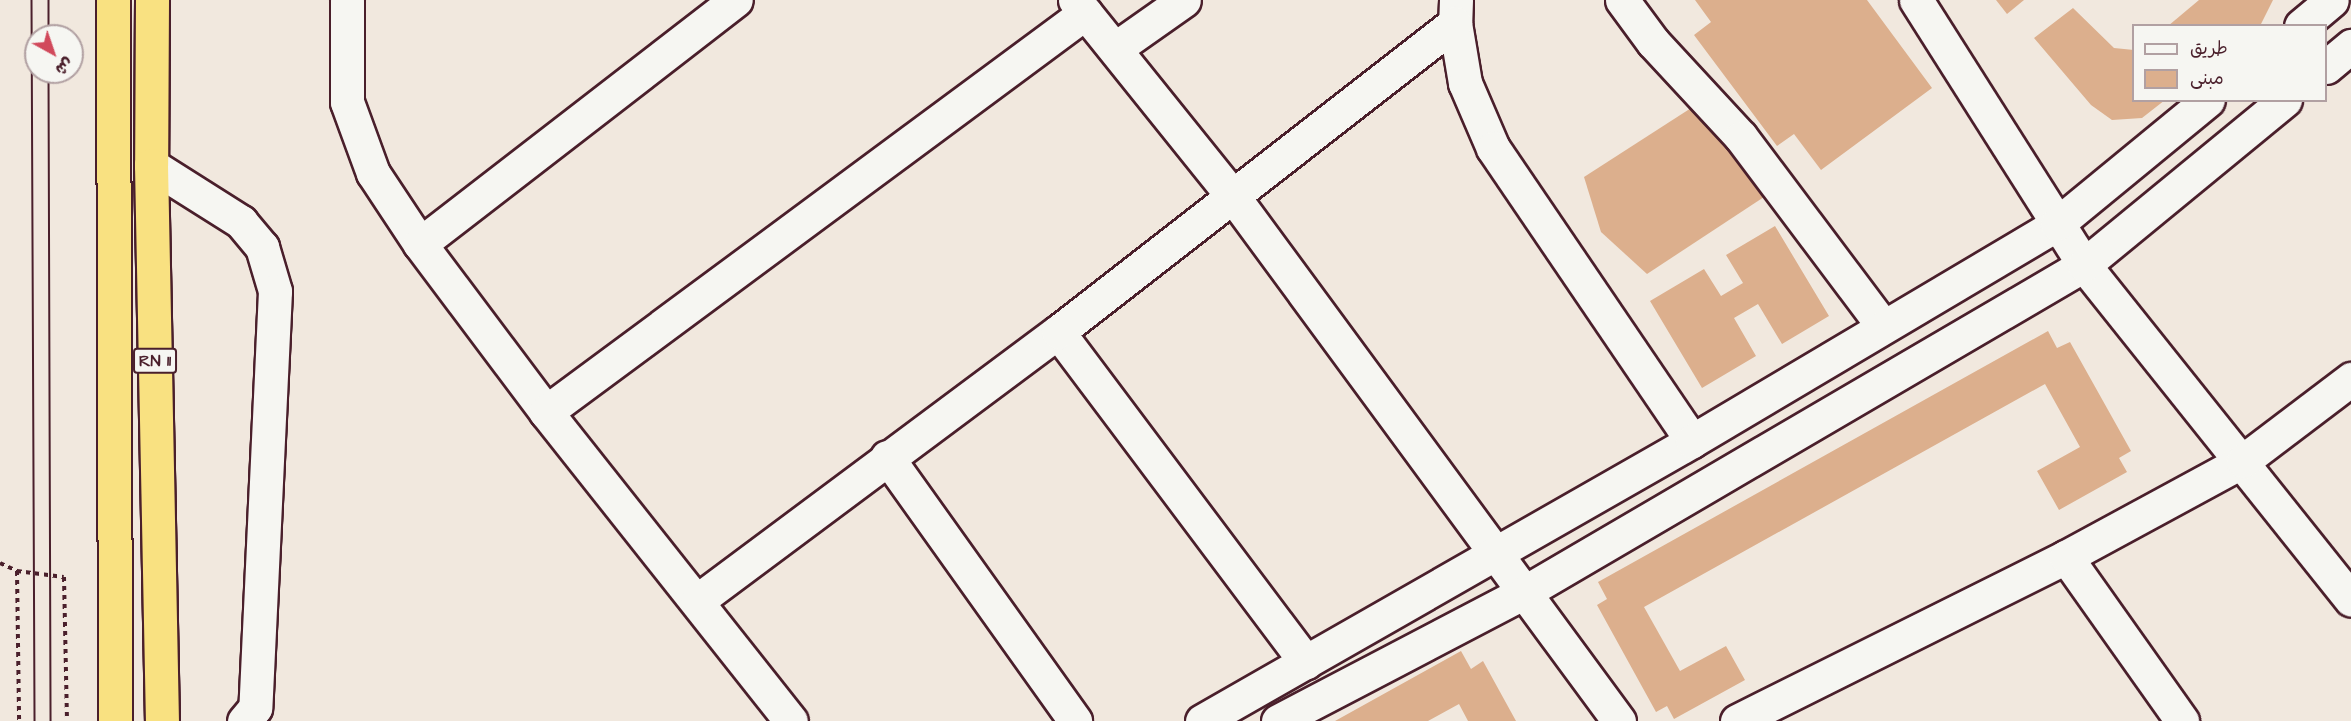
<!DOCTYPE html>
<meta charset="utf-8">
<style>
body{margin:0}
#map{position:relative;width:2351px;height:721px;overflow:hidden;background:#f1e8de;font-family:"Architects Daughter","Playpen Sans Arabic",sans-serif}
div>[style]{position:absolute}
.building>*{inset:0;background:#dcaf8d}
.path>*{height:4px;margin-top:-2px;transform-origin:0;background:repeating-linear-gradient(90deg,#4a1f2b 0 4.5px,transparent 0 9px)}
.roads{filter:drop-shadow(2px 0 #4a1f2b) drop-shadow(-2px 0 #4a1f2b) drop-shadow(0 2px #4a1f2b) drop-shadow(0 -2px #4a1f2b)}
.minor>*{height:33px;margin:-16.5px;padding:0 16.5px;transform-origin:16.5px;border-radius:16.5px;background:#f6f6f2}
.highway>*{height:33px;margin:-16.5px;padding:0 16.5px;transform-origin:16.5px;border-radius:16.5px;background:#f9e181}
.tram>*{height:1.5px;margin:-0.75px;padding:0 0.75px;transform-origin:0.75px;border-radius:0.75px;background:#4a1f2b}
span{translate:-50% -50%;white-space:nowrap;text-align:center;line-height:1.15;-webkit-text-stroke:5px #f6f6f2;paint-order:stroke}
.shield-label span{padding:2px 4px;background:#f6f6f2;border:2px solid;border-radius:4px;-webkit-text-stroke-width:0}
.shield-label{font-size:16px;color:#4a1f2b;font-weight:700}
.legend{position:absolute;left:2132px;top:24px;width:195px;height:78px;box-sizing:border-box;background:#f6f6f2;border:2px solid #b1a0a2;margin:0;padding:8px 10px;list-style:none;font-size:18px;color:#4a1f2b}
.legend li{display:flex;align-items:center;gap:12px;height:30px}
.legend b{width:30px;border:2px solid #b1a0a2}
.north{position:absolute;left:24px;top:24px;width:60px;height:60px;box-sizing:border-box;background:#f6f6f2;border:2px solid #b1a0a2;border-radius:50%;rotate:140deg;font-size:16px;font-weight:700;line-height:24px;text-align:center;color:#4a1f2b}
.north::after{content:'';display:block;margin:auto;width:21px;height:27px;background:#d1495b;clip-path:polygon(50% 0,100% 100%,50% 72%,0 100%)}
</style>
<div id="map">
<div class="building">
<i style="clip-path:polygon(1695px 0,1867px 0,1932px 88px,1821px 170px,1794px 134px,1777px 146px,1694px 35px,1711px 22px)"></i>
<i style="clip-path:polygon(1996px 0,2024px 0,2007px 14px)"></i>
<i style="clip-path:polygon(2199px 0,2273px 0,2260px 26px,2168px 26px)"></i>
<i style="clip-path:polygon(2073px 8px,2114px 48px,2134px 50px,2134px 100px,2165px 100px,2142px 118px,2112px 120px,2091px 105px,2034px 38px)"></i>
<i style="clip-path:polygon(1702px 101px,1764px 197px,1647px 274px,1601px 232px,1584px 177px)"></i>
<i style="clip-path:polygon(1775px 226px,1829px 316px,1782px 344px,1758px 304px,1734px 318px,1756px 356px,1702px 388px,1650px 301px,1704px 269px,1721px 296px,1743px 283px,1726px 255px)"></i>
<i style="clip-path:polygon(2048px 331px,2057px 348px,2070px 342px,2131px 451px,2119px 458px,2127px 472px,2059px 510px,2037px 471px,2080px 447px,2045px 384px,1644px 607px,1680px 671px,1726px 646px,1745px 680px,1674px 719px,1667px 706px,1656px 712px,1597px 605px,1607px 599px,1598px 582px)"></i>
<i style="clip-path:polygon(1461px 651px,1471px 669px,1483px 661px,1516px 721px,1468px 721px,1459px 704px,1428px 721px,1335px 721px)"></i>
</div>
<div class="path">
<i style="left:0;top:563px;width:19px;rotate:25deg"></i>
<i style="left:17px;top:571px;width:150px;rotate:89.2deg"></i>
<i style="left:17px;top:571px;width:47px;rotate:7.3deg"></i>
<i style="left:64px;top:577px;width:144px;rotate:88.8deg"></i>
</div>
<div class="roads">
<div class="minor">
<i style="left:347px;top:0;width:102px;rotate:90deg"></i>
<i style="left:347px;top:102px;width:76px;rotate:69.9deg"></i>
<i style="left:373px;top:173px;width:85px;rotate:56.5deg"></i>
<i style="left:420px;top:244px;width:210px;rotate:53.1deg"></i>
<i style="left:546px;top:412px;width:394px;rotate:51.6deg"></i>
<i style="left:1075px;top:0;width:250px;rotate:51.2deg"></i>
<i style="left:1232px;top:195px;width:653px;rotate:53.66deg"></i>
<i style="left:1456px;top:0;width:23px;rotate:92deg"></i>
<i style="left:1455px;top:23px;width:61px;rotate:80.5deg"></i>
<i style="left:1465px;top:83px;width:71px;rotate:66.7deg"></i>
<i style="left:1493px;top:148px;width:354px;rotate:55.8deg"></i>
<i style="left:1622px;top:0;width:52px;rotate:53.6deg"></i>
<i style="left:1653px;top:42px;width:129px;rotate:47.2deg"></i>
<i style="left:1741px;top:137px;width:236px;rotate:53.1deg"></i>
<i style="left:1916px;top:0;width:314px;rotate:57.6deg"></i>
<i style="left:2084px;top:265px;width:428px;rotate:51.4deg"></i>
<i style="left:2301px;top:26px;width:40px;rotate:-40deg"></i>
<i style="left:1116px;top:48px;width:83px;rotate:-35.2deg"></i>
<i style="left:2326px;top:67px;width:33px;rotate:-40deg"></i>
<i style="left:151px;top:165px;width:107px;rotate:32.3deg"></i>
<i style="left:241px;top:222px;width:33px;rotate:50deg"></i>
<i style="left:262px;top:247px;width:46px;rotate:73.5deg"></i>
<i style="left:275px;top:291px;width:417px;rotate:92.7deg"></i>
<i style="left:255px;top:708px;width:17px;rotate:130deg"></i>
<i style="left:420px;top:244px;width:399px;rotate:-37.7deg"></i>
<i style="left:1058px;top:332px;width:413px;rotate:53.1deg"></i>
<i style="left:546px;top:412px;width:671px;rotate:-36.51deg"></i>
<i style="left:887px;top:457px;width:324px;rotate:54.5deg"></i>
<i style="left:2066px;top:557px;width:201px;rotate:54.7deg"></i>
<i style="left:697px;top:601px;width:450px;rotate:-36.7deg"></i>
<i style="left:1058px;top:332px;width:503px;rotate:-37.89deg"></i>
<i style="left:1202px;top:721px;width:564px;rotate:-29.74deg"></i>
<i style="left:1692px;top:441px;width:425px;rotate:-30.7deg"></i>
<i style="left:2057px;top:224px;width:195px;rotate:-39.4deg"></i>
<i style="left:1278px;top:721px;width:279px;rotate:-27.6deg"></i>
<i style="left:1525px;top:592px;width:648px;rotate:-30.33deg"></i>
<i style="left:2084px;top:265px;width:260px;rotate:-39.4deg"></i>
<i style="left:1737px;top:721px;width:368px;rotate:-26.5deg"></i>
<i style="left:2066px;top:557px;width:201px;rotate:-28.5deg"></i>
<i style="left:2243px;top:461px;width:136px;rotate:-37.2deg"></i>
</div>
<div class="highway">
<i style="left:113px;top:0;width:721px;rotate:89.84deg"></i>
<i style="left:152px;top:0;width:165px;rotate:90.3deg"></i>
<i style="left:151px;top:165px;width:556px;rotate:88.87deg"></i>
</div>
</div>
<div class="tram">
<i style="left:32px;top:0;width:721px;rotate:89.76deg"></i>
<i style="left:49px;top:0;width:36px;rotate:90deg"></i>
<i style="left:49px;top:72px;width:649px;rotate:89.82deg"></i>
</div>
<div class="shield-label">
<span style="left:155px;top:361px">RN 11</span>
</div>
<ul class="legend">
<li><b style="height:8px;background:#f6f6f2"></b>طريق</li>
<li><b style="height:16px;background:#dcaf8d"></b>مبنى</li>
</ul>
<div class="north">ش</div>
</div>
